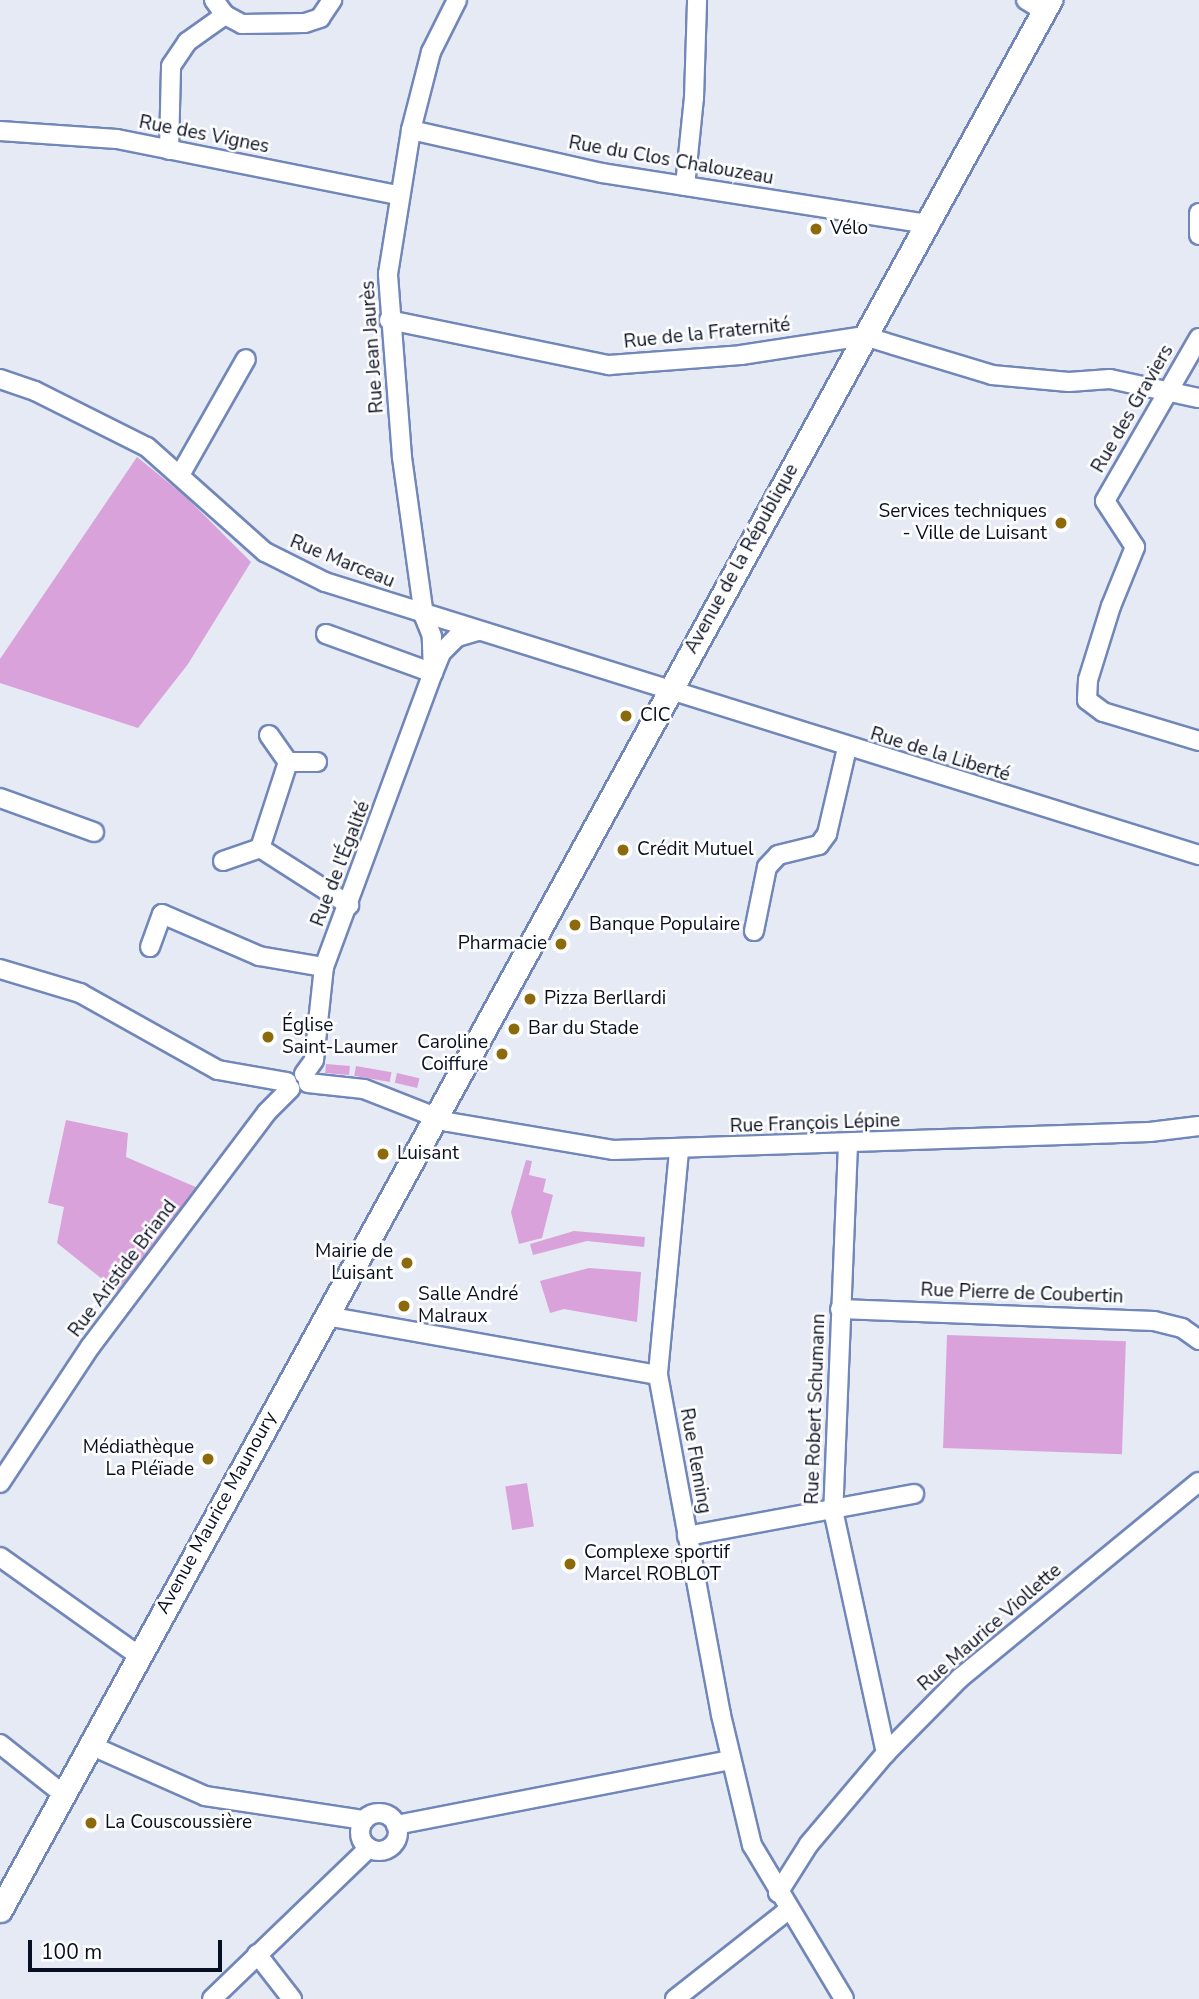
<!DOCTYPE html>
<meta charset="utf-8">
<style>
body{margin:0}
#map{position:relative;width:1199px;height:1999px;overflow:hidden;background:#e5eaf5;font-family:"Nunito Sans",sans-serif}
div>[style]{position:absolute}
.green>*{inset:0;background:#daa2da;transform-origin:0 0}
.roads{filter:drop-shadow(2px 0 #7187b9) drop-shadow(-2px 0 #7187b9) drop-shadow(0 2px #7187b9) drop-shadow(0 -2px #7187b9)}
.minor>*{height:18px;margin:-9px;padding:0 9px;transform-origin:9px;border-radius:9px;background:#fff}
.minor>.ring{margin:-9px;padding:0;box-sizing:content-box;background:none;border:18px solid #fff;border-radius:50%}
.major>*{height:23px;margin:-11.5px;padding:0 11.5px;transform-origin:11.5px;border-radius:11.5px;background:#fff}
.dots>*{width:19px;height:19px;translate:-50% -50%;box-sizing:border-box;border:4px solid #fff;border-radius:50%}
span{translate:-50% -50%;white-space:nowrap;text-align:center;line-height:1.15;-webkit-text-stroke:5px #fff;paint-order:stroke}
.street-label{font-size:19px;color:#080f22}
.poi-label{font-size:19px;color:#080f22}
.left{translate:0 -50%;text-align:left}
.right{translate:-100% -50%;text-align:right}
.scale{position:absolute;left:28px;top:1940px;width:194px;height:32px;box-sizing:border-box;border:4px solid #080f22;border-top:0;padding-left:9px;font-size:21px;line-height:24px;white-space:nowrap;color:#080f22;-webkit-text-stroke:5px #fff;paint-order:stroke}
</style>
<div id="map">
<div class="green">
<i style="clip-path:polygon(137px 457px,185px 496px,251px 562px,188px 664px,138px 728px,0 683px,0 659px)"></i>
<i style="left:326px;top:1064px;width:24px;height:9px;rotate:5deg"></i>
<i style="left:356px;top:1066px;width:36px;height:10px;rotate:10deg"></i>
<i style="left:397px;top:1073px;width:23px;height:10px;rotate:13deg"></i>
<i style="clip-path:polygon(66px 1120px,128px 1133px,126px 1157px,198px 1188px,117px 1291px,57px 1243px,64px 1207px,48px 1203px)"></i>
<i style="clip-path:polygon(526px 1160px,532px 1161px,529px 1175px,546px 1179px,543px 1192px,553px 1195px,542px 1238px,519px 1244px,511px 1212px)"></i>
<i style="clip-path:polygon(574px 1231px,645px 1237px,644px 1247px,587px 1241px,533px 1255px,530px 1244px)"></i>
<i style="clip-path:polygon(589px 1268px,641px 1272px,637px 1322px,564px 1309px,550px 1313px,540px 1281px)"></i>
<i style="left:947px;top:1335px;width:179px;height:113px;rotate:2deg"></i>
<i style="left:527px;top:1483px;width:44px;height:22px;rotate:81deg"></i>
</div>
<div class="roads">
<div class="minor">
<i style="left:214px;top:0;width:19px;rotate:54deg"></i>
<i style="left:225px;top:15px;width:19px;rotate:28deg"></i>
<i style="left:242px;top:24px;width:63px;rotate:-0.9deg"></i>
<i style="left:305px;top:23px;width:16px;rotate:-18deg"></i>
<i style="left:320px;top:18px;width:22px;rotate:-56deg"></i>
<i style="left:1026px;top:0;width:21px;rotate:31deg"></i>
<i style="left:411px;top:130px;width:196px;rotate:12.7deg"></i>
<i style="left:602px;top:173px;width:328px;rotate:8.9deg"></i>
<i style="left:0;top:131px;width:117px;rotate:3.9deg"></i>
<i style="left:117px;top:139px;width:287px;rotate:11.3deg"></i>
<i style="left:169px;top:150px;width:84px;rotate:-88.6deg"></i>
<i style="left:171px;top:66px;width:29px;rotate:-56deg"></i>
<i style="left:187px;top:42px;width:47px;rotate:-35.4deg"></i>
<i style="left:685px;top:186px;width:88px;rotate:-84.2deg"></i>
<i style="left:694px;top:98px;width:98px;rotate:-88.2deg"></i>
<i style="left:1199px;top:213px;width:22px;rotate:90deg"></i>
<i style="left:389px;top:320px;width:225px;rotate:11.6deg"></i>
<i style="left:609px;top:365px;width:132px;rotate:-4.3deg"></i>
<i style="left:741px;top:355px;width:124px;rotate:-8.8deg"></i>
<i style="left:864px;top:336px;width:134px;rotate:16.9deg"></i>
<i style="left:992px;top:375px;width:77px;rotate:5.2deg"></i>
<i style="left:1069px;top:382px;width:41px;rotate:-4.2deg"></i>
<i style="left:1110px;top:379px;width:91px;rotate:12.1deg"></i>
<i style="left:1199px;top:338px;width:188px;rotate:120deg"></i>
<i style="left:1105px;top:501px;width:55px;rotate:56.9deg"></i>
<i style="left:1135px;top:547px;width:64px;rotate:112.1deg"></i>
<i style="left:1111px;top:606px;width:77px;rotate:107.3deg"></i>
<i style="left:1088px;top:680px;width:20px;rotate:93deg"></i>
<i style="left:1087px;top:700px;width:20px;rotate:37deg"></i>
<i style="left:1103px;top:712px;width:100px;rotate:16.8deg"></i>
<i style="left:0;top:379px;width:37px;rotate:19deg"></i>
<i style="left:35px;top:391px;width:125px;rotate:26.6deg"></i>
<i style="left:147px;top:447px;width:158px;rotate:41.7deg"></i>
<i style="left:265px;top:552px;width:67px;rotate:26.6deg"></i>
<i style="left:325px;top:582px;width:916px;rotate:17.35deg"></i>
<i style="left:180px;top:475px;width:133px;rotate:-60.4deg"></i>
<i style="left:326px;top:634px;width:114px;rotate:20deg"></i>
<i style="left:433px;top:673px;width:22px;rotate:-68deg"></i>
<i style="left:441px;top:653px;width:23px;rotate:-45deg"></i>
<i style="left:457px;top:637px;width:22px;rotate:-16deg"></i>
<i style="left:269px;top:735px;width:33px;rotate:55deg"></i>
<i style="left:317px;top:762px;width:29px;rotate:180deg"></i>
<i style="left:288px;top:762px;width:90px;rotate:108deg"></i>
<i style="left:260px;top:848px;width:106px;rotate:32.6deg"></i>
<i style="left:0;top:798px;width:100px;rotate:19.9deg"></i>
<i style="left:223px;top:861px;width:39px;rotate:-19deg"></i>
<i style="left:754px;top:931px;width:65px;rotate:-78.5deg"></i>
<i style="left:767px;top:867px;width:16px;rotate:-47deg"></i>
<i style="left:778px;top:855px;width:42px;rotate:-13.7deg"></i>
<i style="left:819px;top:845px;width:14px;rotate:-54deg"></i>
<i style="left:827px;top:834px;width:88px;rotate:-76.9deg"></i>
<i style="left:150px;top:947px;width:35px;rotate:-70deg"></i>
<i style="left:162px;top:914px;width:106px;rotate:23.4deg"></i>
<i style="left:259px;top:956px;width:66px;rotate:9.6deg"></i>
<i style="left:0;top:969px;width:84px;rotate:16.7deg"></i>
<i style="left:80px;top:993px;width:158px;rotate:29.2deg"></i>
<i style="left:218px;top:1070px;width:70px;rotate:9.9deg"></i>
<i style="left:304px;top:1074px;width:17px;rotate:-54deg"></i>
<i style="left:314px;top:1060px;width:94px;rotate:-83.9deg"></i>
<i style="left:324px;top:967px;width:314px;rotate:-69.7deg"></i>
<i style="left:433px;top:673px;width:37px;rotate:-92deg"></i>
<i style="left:432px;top:636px;width:22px;rotate:-112deg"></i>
<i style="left:424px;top:616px;width:161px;rotate:-97.9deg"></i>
<i style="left:402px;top:457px;width:184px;rotate:-94.4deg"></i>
<i style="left:388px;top:274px;width:146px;rotate:-80.9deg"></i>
<i style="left:411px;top:130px;width:81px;rotate:-75.6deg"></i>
<i style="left:431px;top:52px;width:58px;rotate:-63.4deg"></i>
<i style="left:308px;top:1083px;width:56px;rotate:6.1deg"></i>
<i style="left:364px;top:1089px;width:90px;rotate:21.4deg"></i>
<i style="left:448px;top:1122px;width:167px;rotate:9.6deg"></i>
<i style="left:613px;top:1150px;width:537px;rotate:-1.92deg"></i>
<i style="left:1150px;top:1132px;width:49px;rotate:-7deg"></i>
<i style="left:848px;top:1144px;width:366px;rotate:92.3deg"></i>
<i style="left:833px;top:1510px;width:249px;rotate:77.7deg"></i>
<i style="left:679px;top:1151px;width:225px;rotate:95.4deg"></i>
<i style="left:658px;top:1375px;width:346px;rotate:79.5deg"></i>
<i style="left:721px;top:1715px;width:134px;rotate:76.6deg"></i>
<i style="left:752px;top:1845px;width:179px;rotate:59.1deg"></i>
<i style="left:840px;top:1309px;width:314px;rotate:2.2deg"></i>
<i style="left:1154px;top:1321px;width:29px;rotate:14deg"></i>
<i style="left:1182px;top:1328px;width:21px;rotate:35deg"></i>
<i style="left:326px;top:1316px;width:337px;rotate:10.1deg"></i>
<i style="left:0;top:1483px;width:163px;rotate:-56.5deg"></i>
<i style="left:90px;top:1347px;width:294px;rotate:-53deg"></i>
<i style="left:267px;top:1112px;width:33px;rotate:-45deg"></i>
<i style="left:687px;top:1536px;width:231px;rotate:-10.5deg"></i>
<i style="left:0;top:1557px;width:169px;rotate:35.4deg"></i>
<i style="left:0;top:1744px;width:80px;rotate:38.4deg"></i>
<i style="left:90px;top:1745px;width:126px;rotate:23.9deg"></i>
<i style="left:205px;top:1796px;width:161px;rotate:8.6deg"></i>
<i class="ring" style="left:360px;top:1813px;width:20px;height:20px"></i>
<i style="left:396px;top:1825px;width:340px;rotate:-11deg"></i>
<i style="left:778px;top:1893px;width:58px;rotate:-57.7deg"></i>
<i style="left:809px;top:1844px;width:119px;rotate:-49.8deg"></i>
<i style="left:886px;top:1753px;width:105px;rotate:-45.4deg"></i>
<i style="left:960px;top:1678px;width:309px;rotate:-39.4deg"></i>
<i style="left:257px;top:1954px;width:57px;rotate:52.1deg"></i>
<i style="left:212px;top:1999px;width:218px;rotate:-43.9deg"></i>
<i style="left:675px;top:1999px;width:144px;rotate:-38.2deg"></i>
</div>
<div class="major">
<i style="left:0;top:1910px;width:2180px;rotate:-61.2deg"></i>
</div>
</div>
<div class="dots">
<i style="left:816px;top:229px;background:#8c6a0b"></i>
<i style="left:1061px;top:523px;background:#8c6a0b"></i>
<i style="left:626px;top:716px;background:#8c6a0b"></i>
<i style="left:623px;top:850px;background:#8c6a0b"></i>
<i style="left:575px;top:925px;background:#8c6a0b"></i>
<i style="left:561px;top:944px;background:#8c6a0b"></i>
<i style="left:530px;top:999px;background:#8c6a0b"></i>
<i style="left:514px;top:1029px;background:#8c6a0b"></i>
<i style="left:268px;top:1037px;background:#8c6a0b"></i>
<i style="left:502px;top:1054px;background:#8c6a0b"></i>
<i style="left:383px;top:1154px;background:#8c6a0b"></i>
<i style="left:407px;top:1263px;background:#8c6a0b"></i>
<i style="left:404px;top:1306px;background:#8c6a0b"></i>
<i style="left:208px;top:1459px;background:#8c6a0b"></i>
<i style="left:570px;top:1564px;background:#8c6a0b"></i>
<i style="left:91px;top:1823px;background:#8c6a0b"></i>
</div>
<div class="street-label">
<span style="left:204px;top:135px;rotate:11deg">Rue des Vignes</span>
<span style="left:671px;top:161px;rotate:10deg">Rue du Clos Chalouzeau</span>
<span style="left:707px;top:334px;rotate:-6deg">Rue de la Fraternité</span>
<span style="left:373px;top:347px;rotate:-94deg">Rue Jean Jaurès</span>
<span style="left:1133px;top:409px;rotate:-60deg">Rue des Graviers</span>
<span style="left:742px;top:559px;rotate:-61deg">Avenue de la République</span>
<span style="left:342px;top:562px;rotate:22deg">Rue Marceau</span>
<span style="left:940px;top:755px;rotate:17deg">Rue de la Liberté</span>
<span style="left:341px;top:864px;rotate:-69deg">Rue de l'Égalité</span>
<span style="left:815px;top:1124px;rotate:-2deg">Rue François Lépine</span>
<span style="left:123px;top:1269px;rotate:-53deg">Rue Aristide Briand</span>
<span style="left:1022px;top:1294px;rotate:2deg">Rue Pierre de Coubertin</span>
<span style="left:816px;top:1409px;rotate:-88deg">Rue Robert Schumann</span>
<span style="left:695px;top:1461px;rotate:80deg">Rue Fleming</span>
<span style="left:217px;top:1513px;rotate:-61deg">Avenue Maurice Maunoury</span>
<span style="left:990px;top:1628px;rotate:-41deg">Rue Maurice Viollette</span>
</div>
<div class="poi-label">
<span class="left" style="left:830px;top:229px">Vélo</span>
<span class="right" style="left:1047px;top:523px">Services techniques<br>- Ville de Luisant</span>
<span class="left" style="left:640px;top:716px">CIC</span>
<span class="left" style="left:637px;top:850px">Crédit Mutuel</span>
<span class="left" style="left:589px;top:925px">Banque Populaire</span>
<span class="right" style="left:547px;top:944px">Pharmacie</span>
<span class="left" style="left:544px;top:999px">Pizza Berllardi</span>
<span class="left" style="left:282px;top:1037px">Église<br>Saint-Laumer</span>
<span class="left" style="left:528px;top:1029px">Bar du Stade</span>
<span class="right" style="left:488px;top:1054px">Caroline<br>Coiffure</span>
<span class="left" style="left:397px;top:1154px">Luisant</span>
<span class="right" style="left:393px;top:1263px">Mairie de<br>Luisant</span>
<span class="left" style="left:418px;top:1306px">Salle André<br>Malraux</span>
<span class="right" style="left:194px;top:1459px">Médiathèque<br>La Pléïade</span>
<span class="left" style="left:584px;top:1564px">Complexe sportif<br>Marcel ROBLOT</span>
<span class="left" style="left:105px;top:1823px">La Couscoussière</span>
</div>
<div class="scale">100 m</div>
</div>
